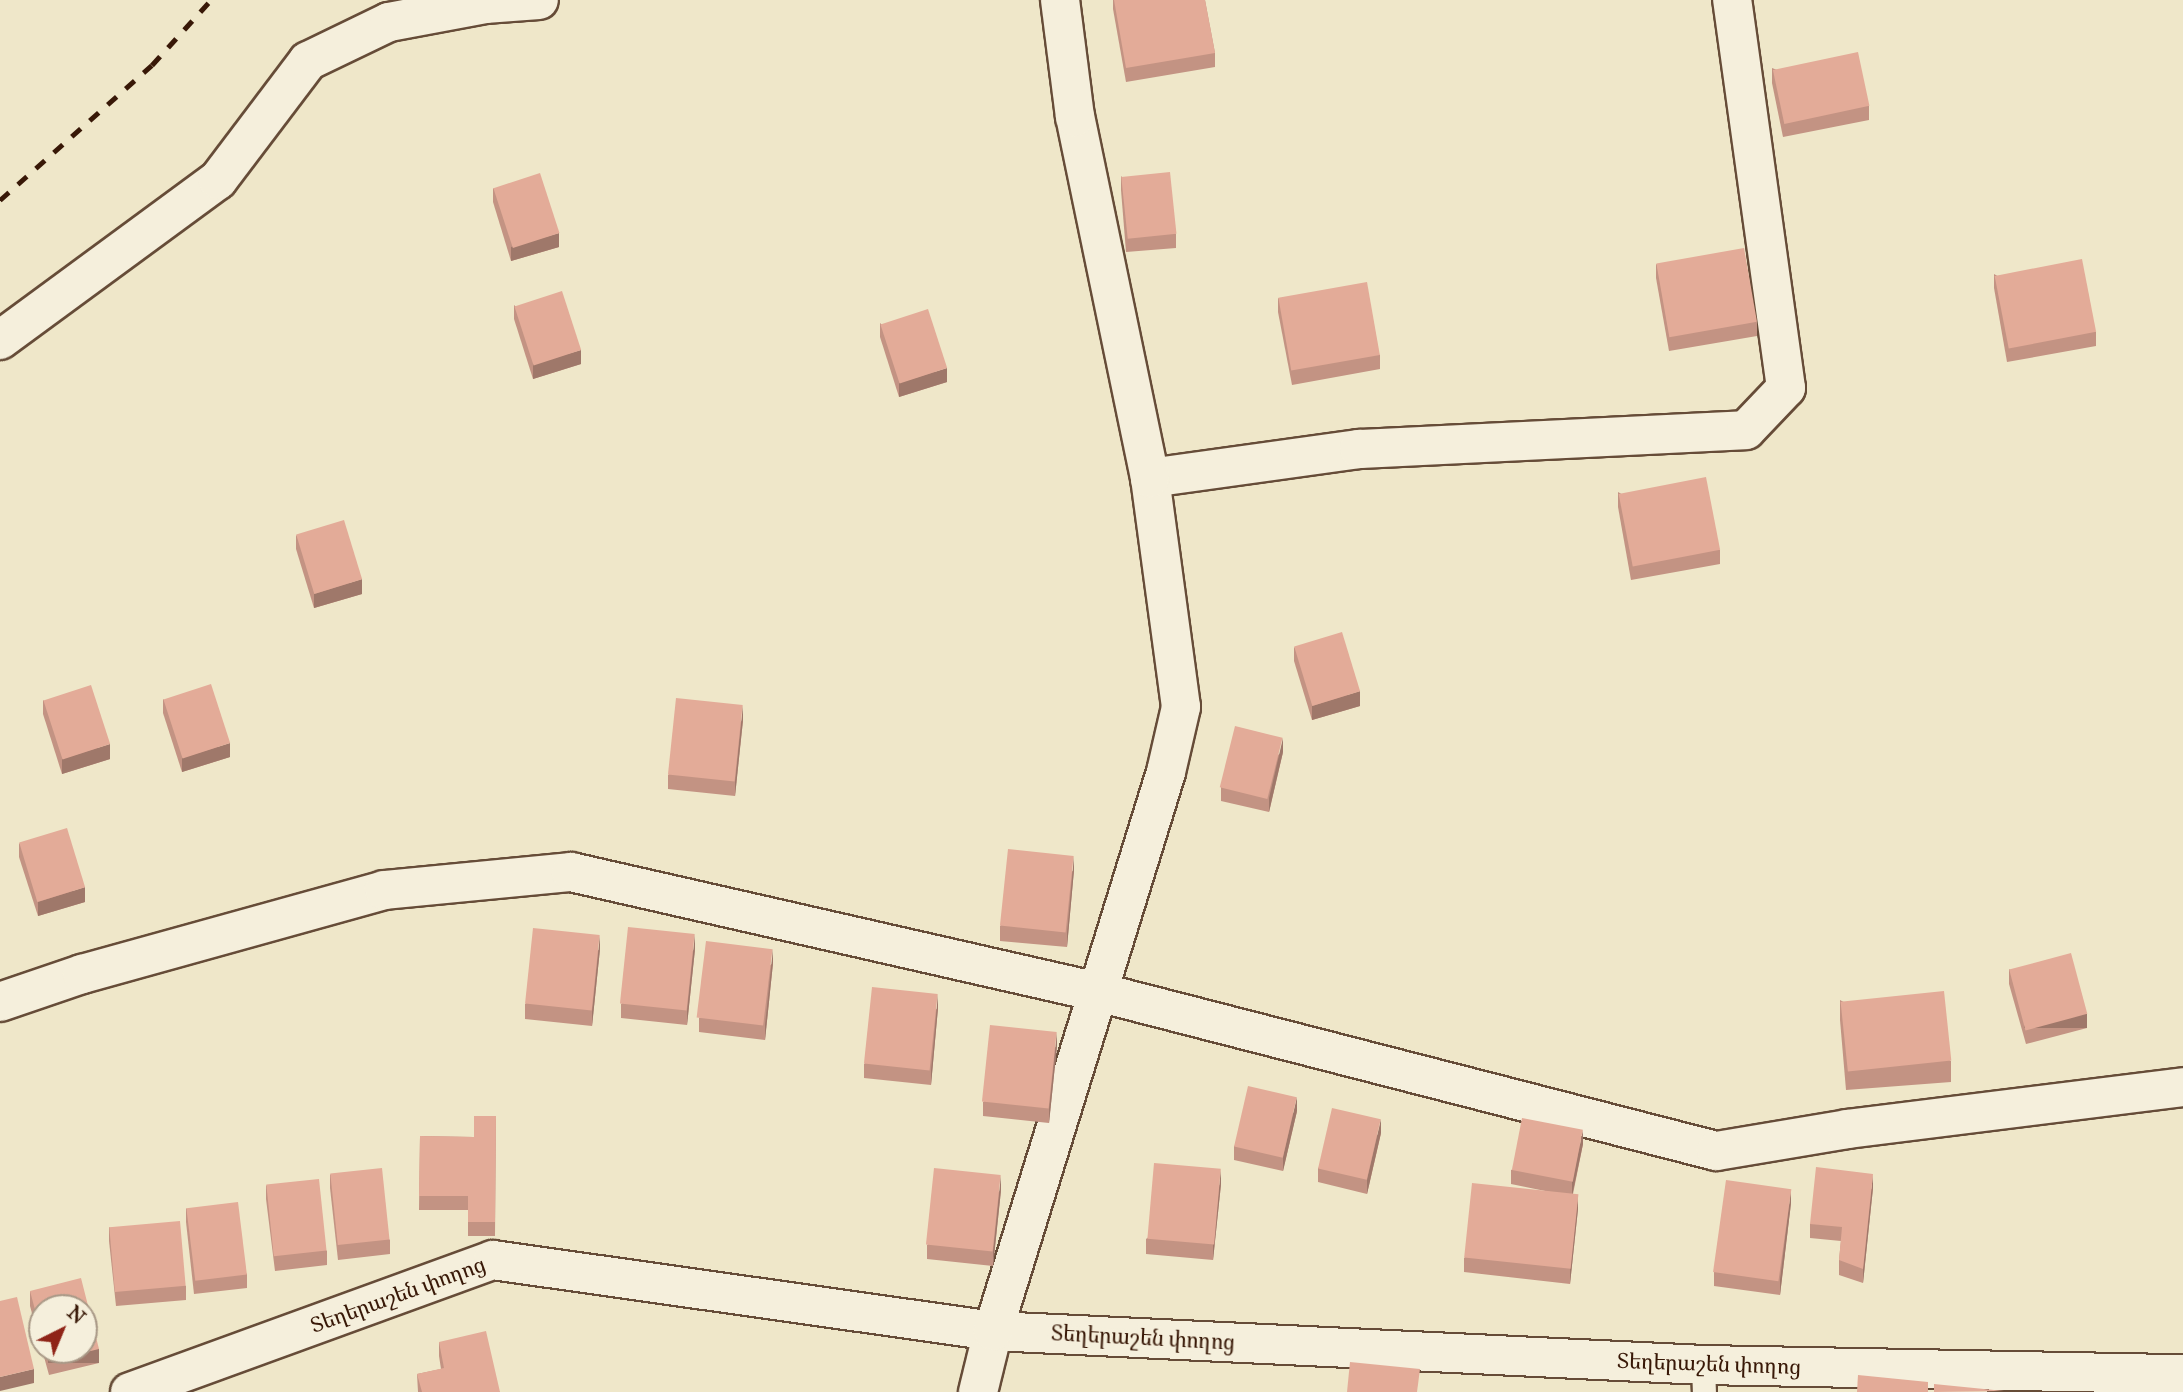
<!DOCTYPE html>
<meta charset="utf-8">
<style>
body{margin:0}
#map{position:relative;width:2183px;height:1392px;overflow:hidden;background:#efe7c9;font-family:"IM FELL Great Primer","Noto Serif Armenian",serif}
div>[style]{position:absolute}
.roads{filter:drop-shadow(2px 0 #664c38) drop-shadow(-2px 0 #664c38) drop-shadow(0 2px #664c38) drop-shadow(0 -2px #664c38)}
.service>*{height:23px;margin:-11.5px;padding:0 11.5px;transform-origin:11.5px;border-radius:11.5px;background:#f5efdc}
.minor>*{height:38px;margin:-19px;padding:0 19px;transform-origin:19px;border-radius:19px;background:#f5efdc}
.rail>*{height:5px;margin-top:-2.5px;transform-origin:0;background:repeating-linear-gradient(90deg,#381807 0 12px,transparent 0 24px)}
.wall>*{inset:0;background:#c39383}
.shaded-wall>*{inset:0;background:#9f786a;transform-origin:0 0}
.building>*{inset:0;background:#e3ab98;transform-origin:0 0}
span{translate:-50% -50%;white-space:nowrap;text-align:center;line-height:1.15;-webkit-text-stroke:7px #f5efdc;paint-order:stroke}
.street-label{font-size:21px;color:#381807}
.north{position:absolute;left:28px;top:1294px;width:70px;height:70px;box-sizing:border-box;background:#f5efdc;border:2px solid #a99987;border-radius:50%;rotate:43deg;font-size:19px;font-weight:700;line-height:28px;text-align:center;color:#381807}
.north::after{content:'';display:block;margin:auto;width:24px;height:32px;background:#8f2418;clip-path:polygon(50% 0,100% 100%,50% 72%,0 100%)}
</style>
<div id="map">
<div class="roads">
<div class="service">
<i style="left:1703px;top:1365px;width:27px;rotate:88deg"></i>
</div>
<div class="minor">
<i style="left:0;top:340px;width:270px;rotate:-36.3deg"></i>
<i style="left:218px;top:180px;width:149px;rotate:-52.9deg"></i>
<i style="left:308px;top:61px;width:90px;rotate:-25.7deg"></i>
<i style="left:389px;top:22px;width:98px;rotate:-10.6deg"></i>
<i style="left:485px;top:4px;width:54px;rotate:-4.2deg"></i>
<i style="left:1150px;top:478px;width:211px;rotate:-7.9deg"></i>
<i style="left:1359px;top:449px;width:387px;rotate:-2.8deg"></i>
<i style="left:1746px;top:430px;width:58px;rotate:-46.4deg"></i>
<i style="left:1786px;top:388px;width:392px;rotate:-97.9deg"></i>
<i style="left:0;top:1002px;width:87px;rotate:-18.9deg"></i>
<i style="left:82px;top:974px;width:313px;rotate:-15.5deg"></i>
<i style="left:384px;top:890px;width:188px;rotate:-5.5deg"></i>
<i style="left:571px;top:872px;width:540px;rotate:12.83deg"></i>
<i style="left:1098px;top:992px;width:638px;rotate:14.43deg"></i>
<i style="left:1716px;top:1151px;width:133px;rotate:-9.5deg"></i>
<i style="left:1847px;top:1129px;width:339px;rotate:-7.1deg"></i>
<i style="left:130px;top:1392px;width:386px;rotate:-20deg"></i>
<i style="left:493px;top:1260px;width:505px;rotate:8.08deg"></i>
<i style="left:993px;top:1331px;width:711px;rotate:2.74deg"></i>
<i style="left:1703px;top:1365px;width:480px;rotate:1.1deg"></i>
<i style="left:978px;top:1392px;width:63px;rotate:-76.2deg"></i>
<i style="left:993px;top:1331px;width:585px;rotate:-72.8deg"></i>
<i style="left:1166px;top:772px;width:67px;rotate:-77deg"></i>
<i style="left:1181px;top:707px;width:231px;rotate:-97.7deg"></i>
<i style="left:1150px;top:478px;width:369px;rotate:-101.7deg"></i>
<i style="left:1075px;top:117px;width:118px;rotate:-97.3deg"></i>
</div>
</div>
<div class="rail">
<i style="left:0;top:200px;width:203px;rotate:-41.6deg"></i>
<i style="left:152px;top:65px;width:88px;rotate:-47.8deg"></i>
</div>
<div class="wall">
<i style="clip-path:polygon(1113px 0,1205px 0,1215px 53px,1215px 67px,1126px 82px,1113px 9px)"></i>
<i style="clip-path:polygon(1772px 68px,1869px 106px,1869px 120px,1783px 137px,1772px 83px)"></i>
<i style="clip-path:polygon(1121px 176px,1176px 234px,1176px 248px,1126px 252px,1121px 190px)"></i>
<i style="clip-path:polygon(493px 188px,559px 247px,511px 261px,493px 202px)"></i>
<i style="clip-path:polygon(1656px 264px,1757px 322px,1757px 336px,1669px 351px,1656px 278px)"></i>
<i style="clip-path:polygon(1994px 274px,2096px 332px,2096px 346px,2007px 362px,1994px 288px)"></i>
<i style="clip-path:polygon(1278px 298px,1380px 355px,1380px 369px,1292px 385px,1278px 312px)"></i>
<i style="clip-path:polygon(514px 305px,581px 364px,533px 379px,514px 319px)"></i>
<i style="clip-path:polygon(880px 323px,947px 382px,899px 397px,880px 337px)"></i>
<i style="clip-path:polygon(1618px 492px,1720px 550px,1720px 564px,1631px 580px,1618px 507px)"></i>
<i style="clip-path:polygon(296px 535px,362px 594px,314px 608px,296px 549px)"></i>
<i style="clip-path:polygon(1294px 647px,1360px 706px,1312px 720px,1294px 661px)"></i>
<i style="clip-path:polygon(163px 699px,230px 757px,182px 772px,163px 713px)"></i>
<i style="clip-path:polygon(43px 700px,110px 759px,62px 774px,43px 714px)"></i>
<i style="clip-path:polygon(743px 720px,735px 796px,668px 789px,668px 775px)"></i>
<i style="clip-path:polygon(1283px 752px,1269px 812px,1221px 801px,1221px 787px)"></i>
<i style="clip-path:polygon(19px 843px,85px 902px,38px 916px,19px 857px)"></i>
<i style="clip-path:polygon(1074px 870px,1067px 947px,1000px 941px,1000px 926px)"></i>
<i style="clip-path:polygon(600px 949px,592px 1026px,525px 1019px,525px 1004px)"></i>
<i style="clip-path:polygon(695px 949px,687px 1025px,621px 1018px,621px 1004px)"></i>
<i style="clip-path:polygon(773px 963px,765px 1040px,699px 1032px,699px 1018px)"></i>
<i style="clip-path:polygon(2009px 969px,2087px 1028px,2026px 1044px,2009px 984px)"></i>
<i style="clip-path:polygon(1840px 1000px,1951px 1061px,1951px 1082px,1846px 1090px,1840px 1020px)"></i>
<i style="clip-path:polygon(938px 1008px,931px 1085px,864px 1078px,864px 1064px)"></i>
<i style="clip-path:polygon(1057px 1046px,1049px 1123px,983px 1116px,983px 1102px)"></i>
<i style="clip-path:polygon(1297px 1111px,1283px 1171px,1234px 1160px,1234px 1146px)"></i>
<i style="clip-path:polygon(496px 1116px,495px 1236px,468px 1236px,468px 1210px,419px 1210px,420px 1136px,474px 1137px)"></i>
<i style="clip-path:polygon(1381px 1133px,1367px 1194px,1318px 1182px,1318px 1168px)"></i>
<i style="clip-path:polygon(1583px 1144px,1573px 1194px,1578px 1209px,1570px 1284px,1464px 1272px,1464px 1258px,1550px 1192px,1511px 1184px,1511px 1170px)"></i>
<i style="clip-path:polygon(330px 1174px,390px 1240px,390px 1254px,338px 1260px,330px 1188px)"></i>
<i style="clip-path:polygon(1221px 1184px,1213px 1260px,1146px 1254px,1146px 1239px)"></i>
<i style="clip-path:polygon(266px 1185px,327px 1251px,327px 1265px,275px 1271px,266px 1199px)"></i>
<i style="clip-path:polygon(1873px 1188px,1863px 1283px,1839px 1275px,1839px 1260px,1841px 1241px,1810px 1238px,1810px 1224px)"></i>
<i style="clip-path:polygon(1001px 1190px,993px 1266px,927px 1259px,927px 1245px)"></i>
<i style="clip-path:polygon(1791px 1203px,1780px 1295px,1714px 1286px,1714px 1272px)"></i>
<i style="clip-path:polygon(186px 1208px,247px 1274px,247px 1288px,194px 1294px,186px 1222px)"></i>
<i style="clip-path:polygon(109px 1227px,186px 1286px,186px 1300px,116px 1306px,109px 1241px)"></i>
<i style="clip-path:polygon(evenodd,30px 1291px,99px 1363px,49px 1375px,30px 1306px,30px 1291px,42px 1308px,84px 1350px,42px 1350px,42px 1308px)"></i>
<i style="clip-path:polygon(439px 1342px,500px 1392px,418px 1392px,417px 1374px,441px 1369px,439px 1356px)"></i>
</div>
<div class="shaded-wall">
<i style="clip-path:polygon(559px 233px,559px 247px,511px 261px,511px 247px)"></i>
<i style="clip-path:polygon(581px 350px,581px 364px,533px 379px,533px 364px)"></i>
<i style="clip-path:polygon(947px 368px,947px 382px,899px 397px,899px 383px)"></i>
<i style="clip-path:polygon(362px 579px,362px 594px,314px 608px,314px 594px)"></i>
<i style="clip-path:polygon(1360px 691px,1360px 706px,1312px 720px,1312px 706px)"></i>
<i style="clip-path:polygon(743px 705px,743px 720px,735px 796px,735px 782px)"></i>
<i style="clip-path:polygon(1283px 738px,1283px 752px,1269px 812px,1269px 798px)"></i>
<i style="clip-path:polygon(230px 743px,230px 757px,182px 772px,182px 758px)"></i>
<i style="clip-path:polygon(110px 744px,110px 759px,62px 774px,62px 759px)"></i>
<i style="clip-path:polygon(1074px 856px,1074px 870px,1067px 947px,1067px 933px)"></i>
<i style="clip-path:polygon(85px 887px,85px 902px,38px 916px,38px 902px)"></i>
<i style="clip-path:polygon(695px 934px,695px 949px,687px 1025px,687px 1011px)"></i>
<i style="clip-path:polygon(600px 935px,600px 949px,592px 1026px,592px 1012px)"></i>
<i style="clip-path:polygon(773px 949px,773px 963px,765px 1040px,765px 1025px)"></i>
<i style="clip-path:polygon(938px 994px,938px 1008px,931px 1085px,931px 1071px)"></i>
<i style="left:2087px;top:1014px;width:14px;height:63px;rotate:90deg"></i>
<i style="clip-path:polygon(1057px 1032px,1057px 1046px,1049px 1123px,1049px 1109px)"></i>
<i style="clip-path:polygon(1297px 1097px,1297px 1111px,1283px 1171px,1283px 1157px)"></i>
<i style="clip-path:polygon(1381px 1119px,1381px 1133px,1367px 1194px,1367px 1180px)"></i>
<i style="clip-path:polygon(1583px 1130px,1583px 1144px,1572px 1196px,1572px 1182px)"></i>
<i style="clip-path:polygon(1221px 1169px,1221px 1184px,1213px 1260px,1213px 1246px)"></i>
<i style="clip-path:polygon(1873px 1174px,1873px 1188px,1863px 1283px,1863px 1269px)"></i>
<i style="clip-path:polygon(1001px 1175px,1001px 1190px,993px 1266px,993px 1252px)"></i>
<i style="clip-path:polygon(1791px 1189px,1791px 1203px,1780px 1295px,1780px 1280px)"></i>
<i style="clip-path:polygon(1578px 1195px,1578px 1209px,1570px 1284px,1570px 1270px)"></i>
<i style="left:99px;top:1349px;width:14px;height:51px;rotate:90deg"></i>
<i style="clip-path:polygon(34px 1369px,34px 1383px,0 1391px,0 1377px)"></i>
</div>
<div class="building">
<i style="clip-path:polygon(1114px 0,1205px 0,1215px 53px,1126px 68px)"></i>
<i style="left:1858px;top:52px;width:55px;height:87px;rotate:78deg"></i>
<i style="left:1170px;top:172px;width:62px;height:49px;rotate:84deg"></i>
<i style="left:540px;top:173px;width:63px;height:49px;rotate:72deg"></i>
<i style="left:1744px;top:248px;width:75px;height:89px;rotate:80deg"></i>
<i style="left:2082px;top:259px;width:74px;height:89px;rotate:79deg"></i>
<i style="left:1367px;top:282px;width:74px;height:90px;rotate:80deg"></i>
<i style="left:562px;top:291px;width:62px;height:50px;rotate:72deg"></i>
<i style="left:928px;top:309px;width:62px;height:50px;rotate:72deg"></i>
<i style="left:1706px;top:477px;width:74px;height:89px;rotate:79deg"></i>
<i style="left:344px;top:520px;width:62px;height:50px;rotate:73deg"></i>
<i style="left:1342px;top:632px;width:62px;height:50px;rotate:73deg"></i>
<i style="left:211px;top:684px;width:62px;height:50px;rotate:72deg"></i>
<i style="left:91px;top:685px;width:62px;height:50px;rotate:72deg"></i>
<i style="left:676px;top:698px;width:67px;height:77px;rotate:6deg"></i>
<i style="left:1235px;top:726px;width:49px;height:63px;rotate:14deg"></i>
<i style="left:67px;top:828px;width:62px;height:50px;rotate:73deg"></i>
<i style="left:1008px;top:849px;width:66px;height:77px;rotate:6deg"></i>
<i style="left:628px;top:927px;width:67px;height:77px;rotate:6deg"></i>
<i style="left:533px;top:928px;width:67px;height:76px;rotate:6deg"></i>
<i style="left:706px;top:941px;width:67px;height:77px;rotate:7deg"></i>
<i style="left:2071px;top:953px;width:63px;height:64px;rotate:75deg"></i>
<i style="left:872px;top:987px;width:66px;height:77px;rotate:6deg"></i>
<i style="left:1944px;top:991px;width:70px;height:104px;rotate:84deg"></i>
<i style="left:990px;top:1025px;width:67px;height:77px;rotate:6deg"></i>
<i style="left:1248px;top:1086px;width:50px;height:62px;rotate:13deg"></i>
<i style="left:1332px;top:1108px;width:50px;height:62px;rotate:13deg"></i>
<i style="clip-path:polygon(474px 1116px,496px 1116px,495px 1222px,468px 1222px,468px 1196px,419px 1196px,420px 1136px,474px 1137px)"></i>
<i style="left:1522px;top:1118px;width:62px;height:53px;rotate:11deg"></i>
<i style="left:1154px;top:1163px;width:67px;height:76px;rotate:5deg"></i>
<i style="clip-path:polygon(1816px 1167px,1873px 1174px,1863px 1269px,1839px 1260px,1842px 1227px,1810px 1224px)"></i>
<i style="left:382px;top:1168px;width:72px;height:52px;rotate:84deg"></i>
<i style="left:934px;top:1168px;width:67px;height:77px;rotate:6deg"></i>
<i style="left:319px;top:1179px;width:72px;height:53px;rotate:84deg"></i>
<i style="left:1726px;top:1180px;width:66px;height:93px;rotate:8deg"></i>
<i style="left:1472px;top:1183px;width:107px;height:75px;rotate:6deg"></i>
<i style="left:238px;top:1202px;width:73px;height:52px;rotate:83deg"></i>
<i style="left:180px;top:1221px;width:65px;height:71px;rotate:85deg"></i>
<i style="clip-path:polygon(81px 1278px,99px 1349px,49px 1361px,46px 1350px,84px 1350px,84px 1308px,42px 1308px,42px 1336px,30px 1291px)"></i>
<i style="clip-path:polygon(17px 1297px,34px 1369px,0 1377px,0 1301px)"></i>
<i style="clip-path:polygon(486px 1331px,500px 1392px,422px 1392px,417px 1374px,444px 1368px,439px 1342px)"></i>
<i style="clip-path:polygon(1350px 1362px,1420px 1369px,1417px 1392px,1347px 1392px)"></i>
<i style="clip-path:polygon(1858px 1375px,1928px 1382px,1928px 1392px,1857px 1392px)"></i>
<i style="clip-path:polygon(1934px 1384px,2004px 1391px,1934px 1392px)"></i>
</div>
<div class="street-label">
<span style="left:398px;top:1295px;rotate:-20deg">Տեղերաշեն փողոց</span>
<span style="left:1143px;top:1338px;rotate:3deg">Տեղերաշեն փողոց</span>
<span style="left:1709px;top:1364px;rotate:2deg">Տեղերաշեն փողոց</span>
</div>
<div class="north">N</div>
</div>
